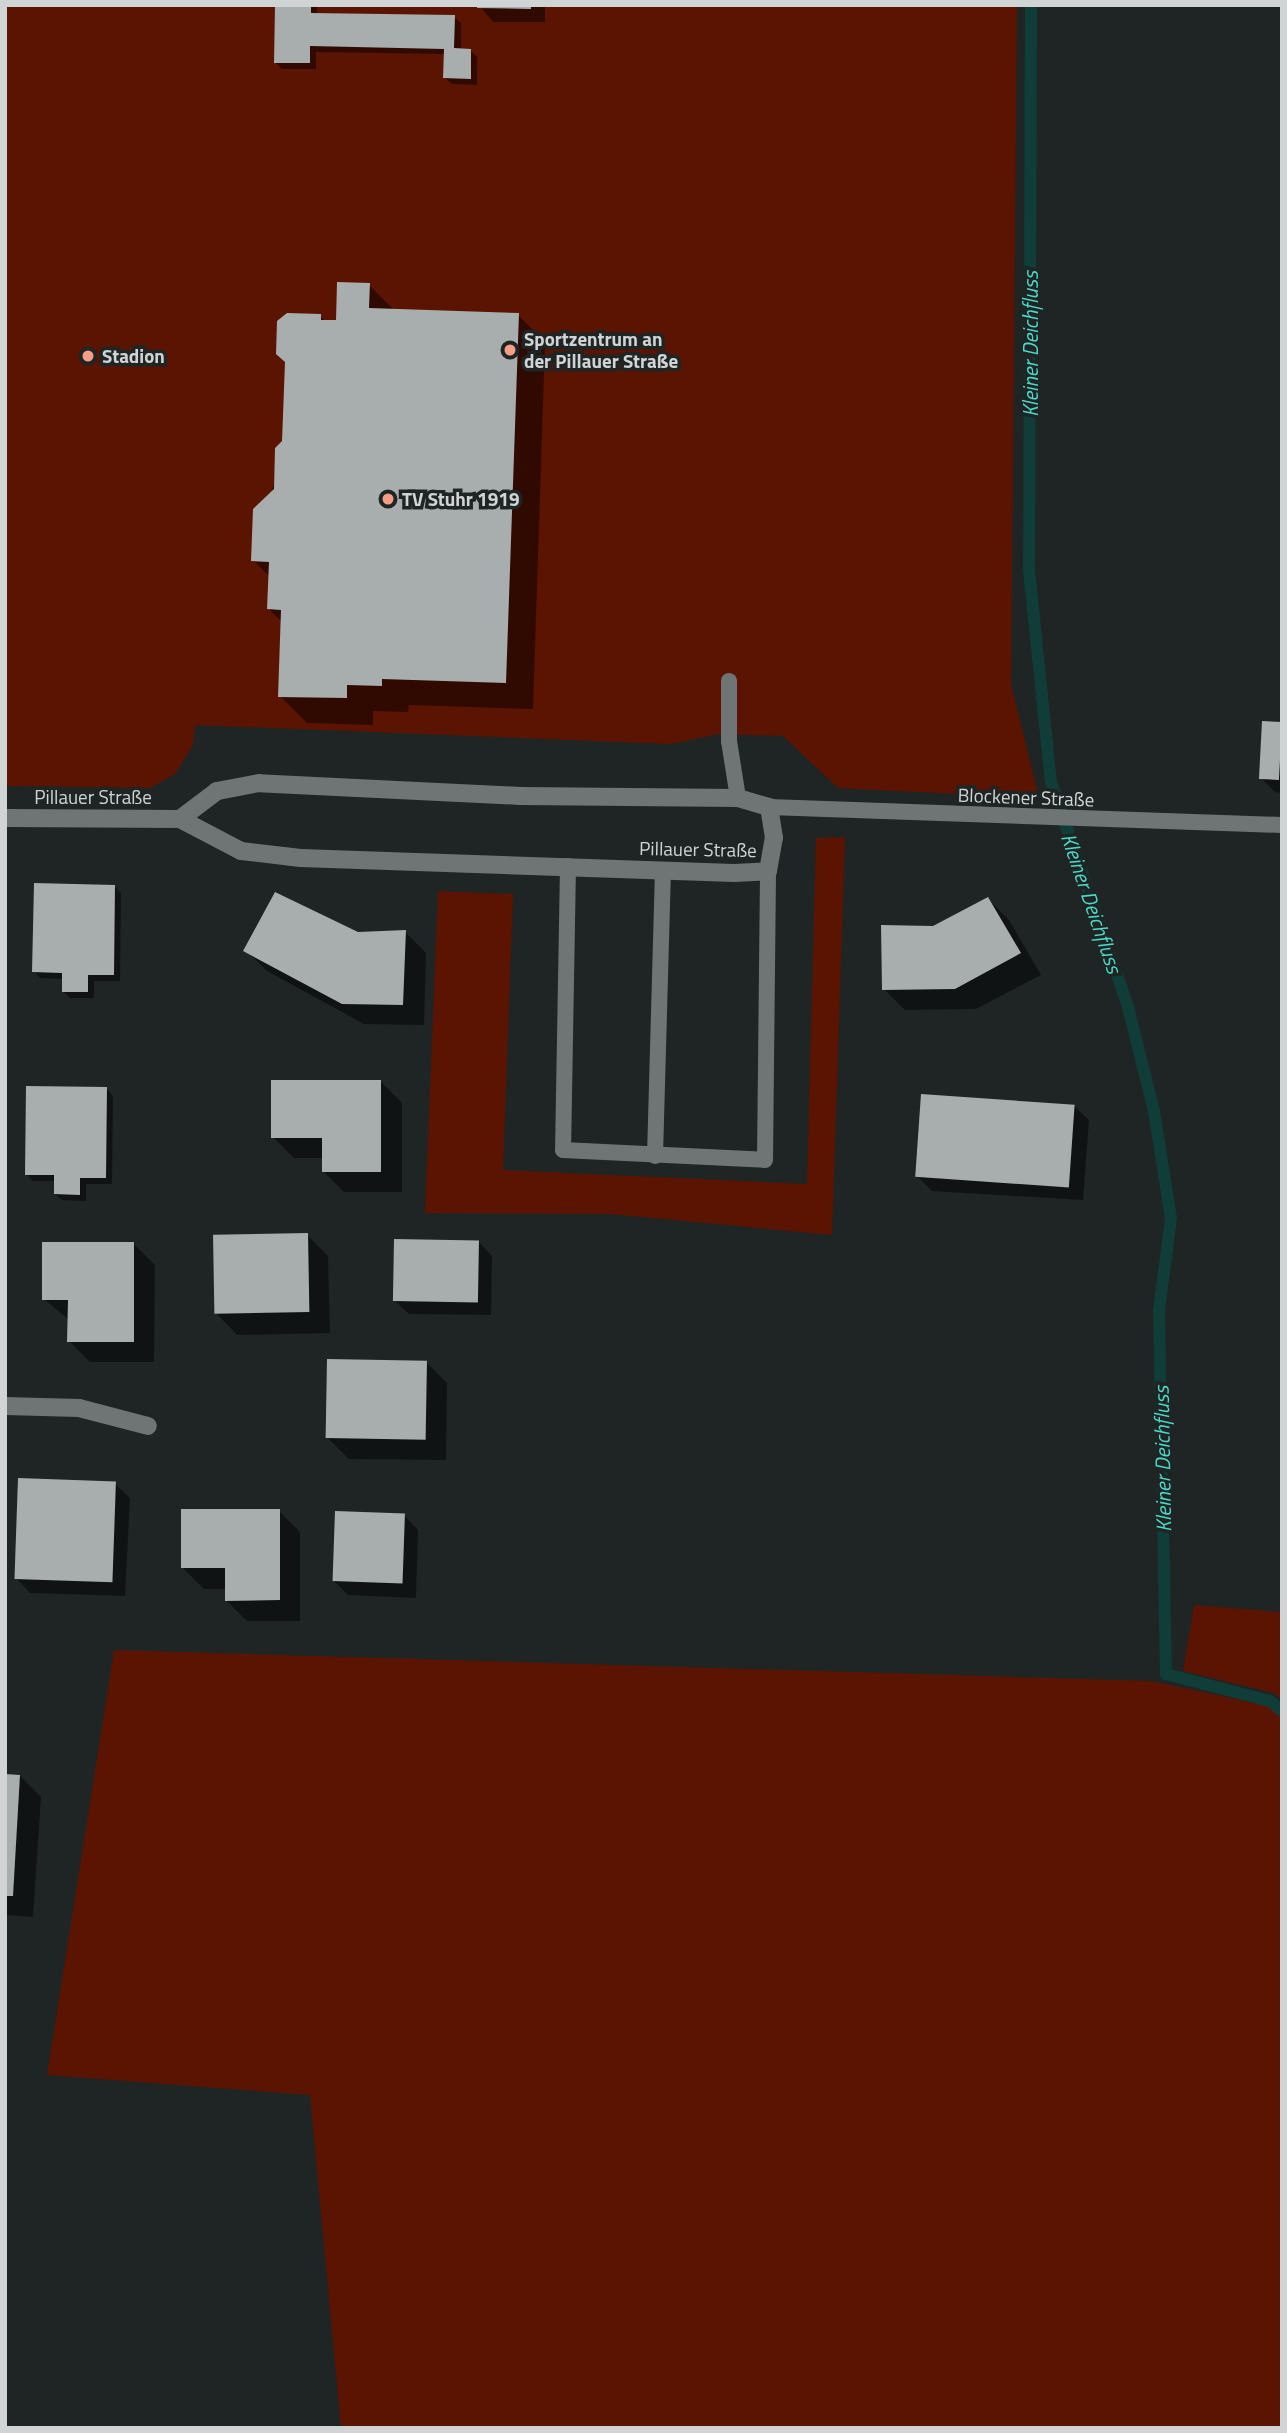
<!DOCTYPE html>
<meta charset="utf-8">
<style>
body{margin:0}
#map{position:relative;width:1287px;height:2433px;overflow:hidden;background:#1f2524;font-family:"Titillium Web",sans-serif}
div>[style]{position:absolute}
.green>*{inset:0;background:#5b1401}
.shadow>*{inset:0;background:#0007}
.stream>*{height:12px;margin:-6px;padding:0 6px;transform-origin:6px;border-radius:6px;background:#113d38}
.building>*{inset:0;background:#a7aead;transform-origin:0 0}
.service>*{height:16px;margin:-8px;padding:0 8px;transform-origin:8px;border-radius:8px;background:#6e7574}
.minor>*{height:18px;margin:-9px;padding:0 9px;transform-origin:9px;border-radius:9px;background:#6e7574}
.dots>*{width:19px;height:19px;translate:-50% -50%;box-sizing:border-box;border:4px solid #1f2524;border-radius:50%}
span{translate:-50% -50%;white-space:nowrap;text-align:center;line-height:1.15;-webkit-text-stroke:7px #1f2524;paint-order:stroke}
.poi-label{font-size:19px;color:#d0d4d4;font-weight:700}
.left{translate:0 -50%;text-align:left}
.street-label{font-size:19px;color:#d0d4d4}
.water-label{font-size:21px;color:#4cd9c8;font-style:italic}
.frame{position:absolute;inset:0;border:7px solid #d0d4d4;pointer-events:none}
</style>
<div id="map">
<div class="green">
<i style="clip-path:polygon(5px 5px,1017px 5px,1011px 684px,1039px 798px,838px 788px,783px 736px,719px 734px,671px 744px,195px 725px,193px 745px,175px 774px,150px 788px,5px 786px)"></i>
<i style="clip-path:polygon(845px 837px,832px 1235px,610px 1214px,425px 1213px,438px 891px,513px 894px,503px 1170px,807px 1184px,816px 838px)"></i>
<i style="clip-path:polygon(1194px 1605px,1282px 1612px,1282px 1700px,1274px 1693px,1183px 1671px)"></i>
<i style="clip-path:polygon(114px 1650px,1151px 1681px,1269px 1706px,1282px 1716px,1282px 2428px,341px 2428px,310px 2095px,47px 2075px)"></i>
</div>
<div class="shadow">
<i style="clip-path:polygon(276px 5px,317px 5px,317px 15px,454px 17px,461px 23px,461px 50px,470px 50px,477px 57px,477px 85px,452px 84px,445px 78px,445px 54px,316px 52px,316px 69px,282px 69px,275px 62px)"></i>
<i style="clip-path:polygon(479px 5px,545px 5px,545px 22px,493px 22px)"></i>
<i style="clip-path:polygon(369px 285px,395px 311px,518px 315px,545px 342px,533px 709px,409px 705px,408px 712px,373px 711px,373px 725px,307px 723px,280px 696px,282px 622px,269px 609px,270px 577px,253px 560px,320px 316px,326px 322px,338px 322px)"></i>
<i style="clip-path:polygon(1282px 723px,1282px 793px,1275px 792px,1261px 778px)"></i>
<i style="clip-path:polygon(114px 886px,121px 893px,120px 981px,94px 981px,94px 998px,70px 998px,63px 991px,63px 979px,40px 978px,34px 971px)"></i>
<i style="clip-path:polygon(988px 899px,1009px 920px,1041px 975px,976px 1009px,905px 1010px,884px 989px,934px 927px)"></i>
<i style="clip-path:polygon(405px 932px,426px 953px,424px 1025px,364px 1024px,267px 971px,246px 950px)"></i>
<i style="clip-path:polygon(381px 1082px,402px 1103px,402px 1192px,344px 1192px,323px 1171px,324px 1158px,294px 1158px,273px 1137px)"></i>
<i style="clip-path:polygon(107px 1089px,113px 1096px,112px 1184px,86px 1184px,86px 1201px,62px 1200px,55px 1194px,56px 1181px,33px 1181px,27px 1175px)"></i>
<i style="clip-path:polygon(1074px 1106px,1089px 1120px,1083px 1200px,932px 1191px,917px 1176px)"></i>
<i style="clip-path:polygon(307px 1235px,328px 1256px,330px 1333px,237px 1335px,216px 1313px)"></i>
<i style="clip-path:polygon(478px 1241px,492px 1256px,491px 1315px,409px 1314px,394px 1300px)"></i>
<i style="clip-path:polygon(134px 1244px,155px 1265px,154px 1362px,90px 1362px,69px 1341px,69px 1320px,44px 1299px)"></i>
<i style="clip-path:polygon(426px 1362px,447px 1383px,446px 1460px,349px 1459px,328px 1438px)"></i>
<i style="clip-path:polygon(115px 1484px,130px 1498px,125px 1596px,30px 1593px,16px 1578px)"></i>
<i style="clip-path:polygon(279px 1511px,300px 1532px,300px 1621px,247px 1621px,226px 1600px,226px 1589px,204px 1589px,183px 1568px)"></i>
<i style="clip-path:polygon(404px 1515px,418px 1530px,416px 1598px,348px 1595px,334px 1581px)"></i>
<i style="clip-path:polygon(5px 1776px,20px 1776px,41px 1797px,33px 1917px,5px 1915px)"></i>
</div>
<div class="stream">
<i style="left:1031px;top:5px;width:565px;rotate:90.2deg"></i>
<i style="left:1029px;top:570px;width:213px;rotate:84.1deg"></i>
<i style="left:1051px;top:782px;width:238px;rotate:71.1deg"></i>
<i style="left:1128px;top:1007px;width:107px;rotate:76deg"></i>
<i style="left:1154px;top:1111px;width:108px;rotate:81deg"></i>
<i style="left:1171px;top:1218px;width:94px;rotate:97.4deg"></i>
<i style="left:1159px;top:1311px;width:363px;rotate:88.9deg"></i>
<i style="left:1166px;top:1674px;width:107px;rotate:14.6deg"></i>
<i style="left:1270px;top:1701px;width:16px;rotate:40deg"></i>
</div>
<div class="building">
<i style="clip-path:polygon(275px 5px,311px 5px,311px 13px,455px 15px,454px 48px,471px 49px,471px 79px,443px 78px,444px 49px,310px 46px,310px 63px,274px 63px)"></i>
<i style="clip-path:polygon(477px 5px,531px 5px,531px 9px,477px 8px)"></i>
<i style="clip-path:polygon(337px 282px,370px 283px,369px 308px,519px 313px,506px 683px,382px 679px,382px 686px,347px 685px,347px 698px,278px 697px,281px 610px,267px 609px,269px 562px,251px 561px,253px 509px,274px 489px,275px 448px,282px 441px,285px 362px,276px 354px,277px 321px,287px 313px,321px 314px,321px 320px,336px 320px)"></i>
<i style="left:1262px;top:721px;width:20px;height:58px;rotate:3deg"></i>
<i style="clip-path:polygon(34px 883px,115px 885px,114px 975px,88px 975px,88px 992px,62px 992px,62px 973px,32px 972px)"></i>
<i style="clip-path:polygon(275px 892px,358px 932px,406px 930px,403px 1005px,342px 1004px,243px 951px)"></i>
<i style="clip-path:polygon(988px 897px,1021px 953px,955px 989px,882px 990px,881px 925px,933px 926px)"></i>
<i style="clip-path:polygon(271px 1080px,381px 1080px,381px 1172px,322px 1172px,322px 1138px,271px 1138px)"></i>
<i style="clip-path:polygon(26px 1086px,107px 1087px,106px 1178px,80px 1178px,80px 1195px,54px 1194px,54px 1175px,25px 1175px)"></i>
<i style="left:921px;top:1094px;width:154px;height:83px;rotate:4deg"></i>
<i style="left:308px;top:1233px;width:79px;height:95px;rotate:89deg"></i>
<i style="left:394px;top:1239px;width:85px;height:62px;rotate:1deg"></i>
<i style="clip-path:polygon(42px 1242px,134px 1242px,134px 1342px,67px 1342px,68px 1300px,42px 1300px)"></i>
<i style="left:327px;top:1359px;width:100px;height:79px;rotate:1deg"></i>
<i style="left:18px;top:1478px;width:98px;height:101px;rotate:2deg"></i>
<i style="clip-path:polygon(181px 1509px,280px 1509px,280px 1600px,225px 1601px,225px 1568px,181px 1568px)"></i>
<i style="left:335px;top:1511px;width:70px;height:70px;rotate:2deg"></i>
<i style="clip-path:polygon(5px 1774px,20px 1775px,13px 1896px,5px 1896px)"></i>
</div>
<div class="service">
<i style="left:729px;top:681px;width:60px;rotate:90deg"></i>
<i style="left:729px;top:741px;width:58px;rotate:81deg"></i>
<i style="left:769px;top:807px;width:513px;rotate:2.01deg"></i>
<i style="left:568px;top:866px;width:284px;rotate:91deg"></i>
<i style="left:563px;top:1150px;width:202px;rotate:2.8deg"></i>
<i style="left:765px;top:1160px;width:289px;rotate:-89.4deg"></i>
<i style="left:655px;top:1156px;width:285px;rotate:-88.4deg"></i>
</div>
<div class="minor">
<i style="left:5px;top:818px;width:175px;rotate:0.3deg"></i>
<i style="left:180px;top:819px;width:69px;rotate:27.7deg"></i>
<i style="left:241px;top:851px;width:60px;rotate:6.7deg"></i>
<i style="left:301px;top:858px;width:433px;rotate:2deg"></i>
<i style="left:734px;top:873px;width:34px;rotate:-3deg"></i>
<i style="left:768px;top:871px;width:34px;rotate:-80deg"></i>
<i style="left:774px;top:838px;width:31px;rotate:-99deg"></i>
<i style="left:769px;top:807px;width:32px;rotate:-164deg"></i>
<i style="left:738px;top:798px;width:217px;rotate:-179.5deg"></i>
<i style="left:521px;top:796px;width:262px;rotate:-177.2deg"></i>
<i style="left:259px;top:783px;width:43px;rotate:169.2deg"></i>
<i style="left:217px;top:791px;width:46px;rotate:142.9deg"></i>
<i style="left:5px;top:1406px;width:74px;rotate:1.5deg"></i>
<i style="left:79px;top:1408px;width:71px;rotate:14.6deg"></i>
</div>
<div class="dots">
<i style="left:510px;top:350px;background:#f49e87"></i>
<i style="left:88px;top:356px;background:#f49e87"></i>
<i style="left:388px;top:499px;background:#f49e87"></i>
</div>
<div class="poi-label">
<span class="left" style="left:524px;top:350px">Sportzentrum an<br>der Pillauer Straße</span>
<span class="left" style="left:102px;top:356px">Stadion</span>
<span class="left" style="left:402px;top:499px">TV Stuhr 1919</span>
</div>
<div class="street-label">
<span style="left:93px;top:797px">Pillauer Straße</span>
<span style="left:1026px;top:797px;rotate:2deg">Blockener Straße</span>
<span style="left:698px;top:849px;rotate:1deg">Pillauer Straße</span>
</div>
<div class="water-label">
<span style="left:1030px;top:344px;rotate:-90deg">Kleiner Deichfluss</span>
<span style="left:1092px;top:903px;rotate:71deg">Kleiner Deichfluss</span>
<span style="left:1162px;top:1459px;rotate:-91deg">Kleiner Deichfluss</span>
</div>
<div class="frame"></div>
</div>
